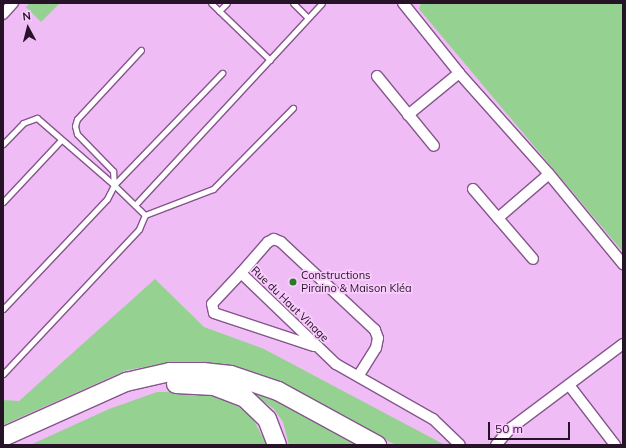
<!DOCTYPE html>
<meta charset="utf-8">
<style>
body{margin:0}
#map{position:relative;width:626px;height:448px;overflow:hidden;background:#f0bcf6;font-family:Mulish,sans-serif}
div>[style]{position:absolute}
.green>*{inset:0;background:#95d291}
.roads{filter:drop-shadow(1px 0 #85568b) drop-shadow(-1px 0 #85568b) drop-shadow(0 1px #85568b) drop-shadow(0 -1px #85568b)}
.lane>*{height:5px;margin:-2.5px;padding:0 2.5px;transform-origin:2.5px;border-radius:2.5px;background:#fff}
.street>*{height:10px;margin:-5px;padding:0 5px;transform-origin:5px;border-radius:5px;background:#fff}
.highway>*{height:18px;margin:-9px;padding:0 9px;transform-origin:9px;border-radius:9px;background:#fff}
.dots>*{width:11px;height:11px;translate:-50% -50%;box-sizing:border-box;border:2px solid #f8cdfc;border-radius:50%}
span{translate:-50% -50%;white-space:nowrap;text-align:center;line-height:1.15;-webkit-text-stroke:3.5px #f8cdfc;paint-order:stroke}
.poi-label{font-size:11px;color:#261328}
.left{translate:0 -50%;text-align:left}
.street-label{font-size:11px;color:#261328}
.frame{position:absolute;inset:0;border:4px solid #261328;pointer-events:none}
.north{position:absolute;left:8px;top:8px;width:40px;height:40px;-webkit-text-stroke:3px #f8cdfc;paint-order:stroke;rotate:353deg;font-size:11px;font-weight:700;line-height:16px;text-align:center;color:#261328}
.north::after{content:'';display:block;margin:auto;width:14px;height:18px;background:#261328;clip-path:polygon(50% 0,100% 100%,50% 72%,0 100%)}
.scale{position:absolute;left:488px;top:422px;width:82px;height:18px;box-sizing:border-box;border:2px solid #261328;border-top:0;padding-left:5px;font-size:12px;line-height:14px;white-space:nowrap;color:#261328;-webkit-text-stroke:3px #f8cdfc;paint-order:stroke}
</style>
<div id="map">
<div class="green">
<i style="clip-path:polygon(30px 3px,60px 3px,41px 22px,26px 7px)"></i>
<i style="clip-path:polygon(421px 3px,623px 3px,623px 252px,419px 9px)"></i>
<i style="clip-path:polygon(155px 279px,204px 327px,264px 349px,445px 445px,396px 445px,262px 375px,214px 363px,179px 362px,127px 370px,3px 425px,3px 400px,19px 401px)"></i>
<i style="clip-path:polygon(243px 386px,277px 399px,360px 445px,289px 445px,283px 422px,274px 409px)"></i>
<i style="clip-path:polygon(157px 392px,198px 392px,233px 402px,253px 419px,267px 445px,30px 445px,109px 409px)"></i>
</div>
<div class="roads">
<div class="lane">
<i style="left:211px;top:3px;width:82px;rotate:44deg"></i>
<i style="left:293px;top:3px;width:21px;rotate:45deg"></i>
<i style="left:219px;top:11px;width:11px;rotate:-45deg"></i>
<i style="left:141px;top:50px;width:94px;rotate:132.8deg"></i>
<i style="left:77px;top:119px;width:7px;rotate:106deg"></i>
<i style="left:75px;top:126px;width:8px;rotate:76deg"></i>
<i style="left:77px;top:134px;width:52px;rotate:45.8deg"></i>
<i style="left:113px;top:171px;width:14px;rotate:86deg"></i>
<i style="left:114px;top:185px;width:43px;rotate:44.1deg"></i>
<i style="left:145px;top:215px;width:73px;rotate:-20.9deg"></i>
<i style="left:213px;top:189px;width:114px;rotate:-45.4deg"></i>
<i style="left:3px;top:144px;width:29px;rotate:-46deg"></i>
<i style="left:23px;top:123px;width:15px;rotate:-20deg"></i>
<i style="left:37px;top:118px;width:102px;rotate:41deg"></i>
<i style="left:3px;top:202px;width:85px;rotate:-46.9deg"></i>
<i style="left:135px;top:205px;width:275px;rotate:-47.2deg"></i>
<i style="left:3px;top:309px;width:151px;rotate:-46.6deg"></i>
<i style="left:107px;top:199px;width:16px;rotate:-63deg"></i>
<i style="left:114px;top:185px;width:156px;rotate:-46deg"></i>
<i style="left:3px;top:374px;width:199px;rotate:-46.8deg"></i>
<i style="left:139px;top:229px;width:15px;rotate:-67deg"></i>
</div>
<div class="street">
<i style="left:403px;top:3px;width:90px;rotate:51.3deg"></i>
<i style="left:459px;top:73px;width:135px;rotate:48.3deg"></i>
<i style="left:549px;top:174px;width:117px;rotate:50.6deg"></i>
<i style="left:3px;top:14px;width:15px;rotate:-48deg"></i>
<i style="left:377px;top:76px;width:90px;rotate:50.8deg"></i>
<i style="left:408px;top:115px;width:66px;rotate:-39.5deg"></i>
<i style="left:473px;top:189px;width:92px;rotate:49.4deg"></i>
<i style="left:498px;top:218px;width:67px;rotate:-40.8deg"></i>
<i style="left:241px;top:273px;width:42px;rotate:133.1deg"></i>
<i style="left:212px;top:304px;width:9px;rotate:77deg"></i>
<i style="left:214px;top:313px;width:105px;rotate:18.3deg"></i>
<i style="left:359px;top:375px;width:32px;rotate:-58deg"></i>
<i style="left:376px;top:348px;width:10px;rotate:-79deg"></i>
<i style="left:378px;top:338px;width:9px;rotate:-111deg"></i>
<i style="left:375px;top:330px;width:129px;rotate:-136.9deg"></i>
<i style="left:281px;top:242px;width:8px;rotate:-157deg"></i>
<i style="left:274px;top:239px;width:7px;rotate:153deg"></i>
<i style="left:268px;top:242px;width:41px;rotate:131.1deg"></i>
<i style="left:241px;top:273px;width:132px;rotate:43.8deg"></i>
<i style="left:336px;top:364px;width:112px;rotate:29.6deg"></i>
<i style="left:433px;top:419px;width:37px;rotate:44deg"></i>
<i style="left:569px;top:385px;width:76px;rotate:52.5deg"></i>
<i style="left:496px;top:445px;width:23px;rotate:-49deg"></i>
<i style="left:511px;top:428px;width:140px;rotate:-36.9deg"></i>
</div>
<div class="highway">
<i style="left:176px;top:384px;width:38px;rotate:3deg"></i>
<i style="left:214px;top:386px;width:33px;rotate:21deg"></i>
<i style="left:245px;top:398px;width:30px;rotate:44deg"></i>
<i style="left:267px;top:419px;width:28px;rotate:69deg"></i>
<i style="left:3px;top:437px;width:135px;rotate:-24.1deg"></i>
<i style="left:126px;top:382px;width:45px;rotate:-12.8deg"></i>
<i style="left:170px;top:372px;width:33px"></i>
<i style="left:203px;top:372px;width:28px;rotate:6deg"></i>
<i style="left:231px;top:375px;width:50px;rotate:18.8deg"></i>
<i style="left:278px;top:391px;width:113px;rotate:28.6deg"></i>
</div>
</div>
<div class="dots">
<i style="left:293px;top:282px;background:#277b27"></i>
</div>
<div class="poi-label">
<span class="left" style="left:301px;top:282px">Constructions<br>Piraino &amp; Maison Kléa</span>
</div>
<div class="street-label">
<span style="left:290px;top:304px;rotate:44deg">Rue du Haut Vinage</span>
</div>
<div class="frame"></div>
<div class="north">N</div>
<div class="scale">50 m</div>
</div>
